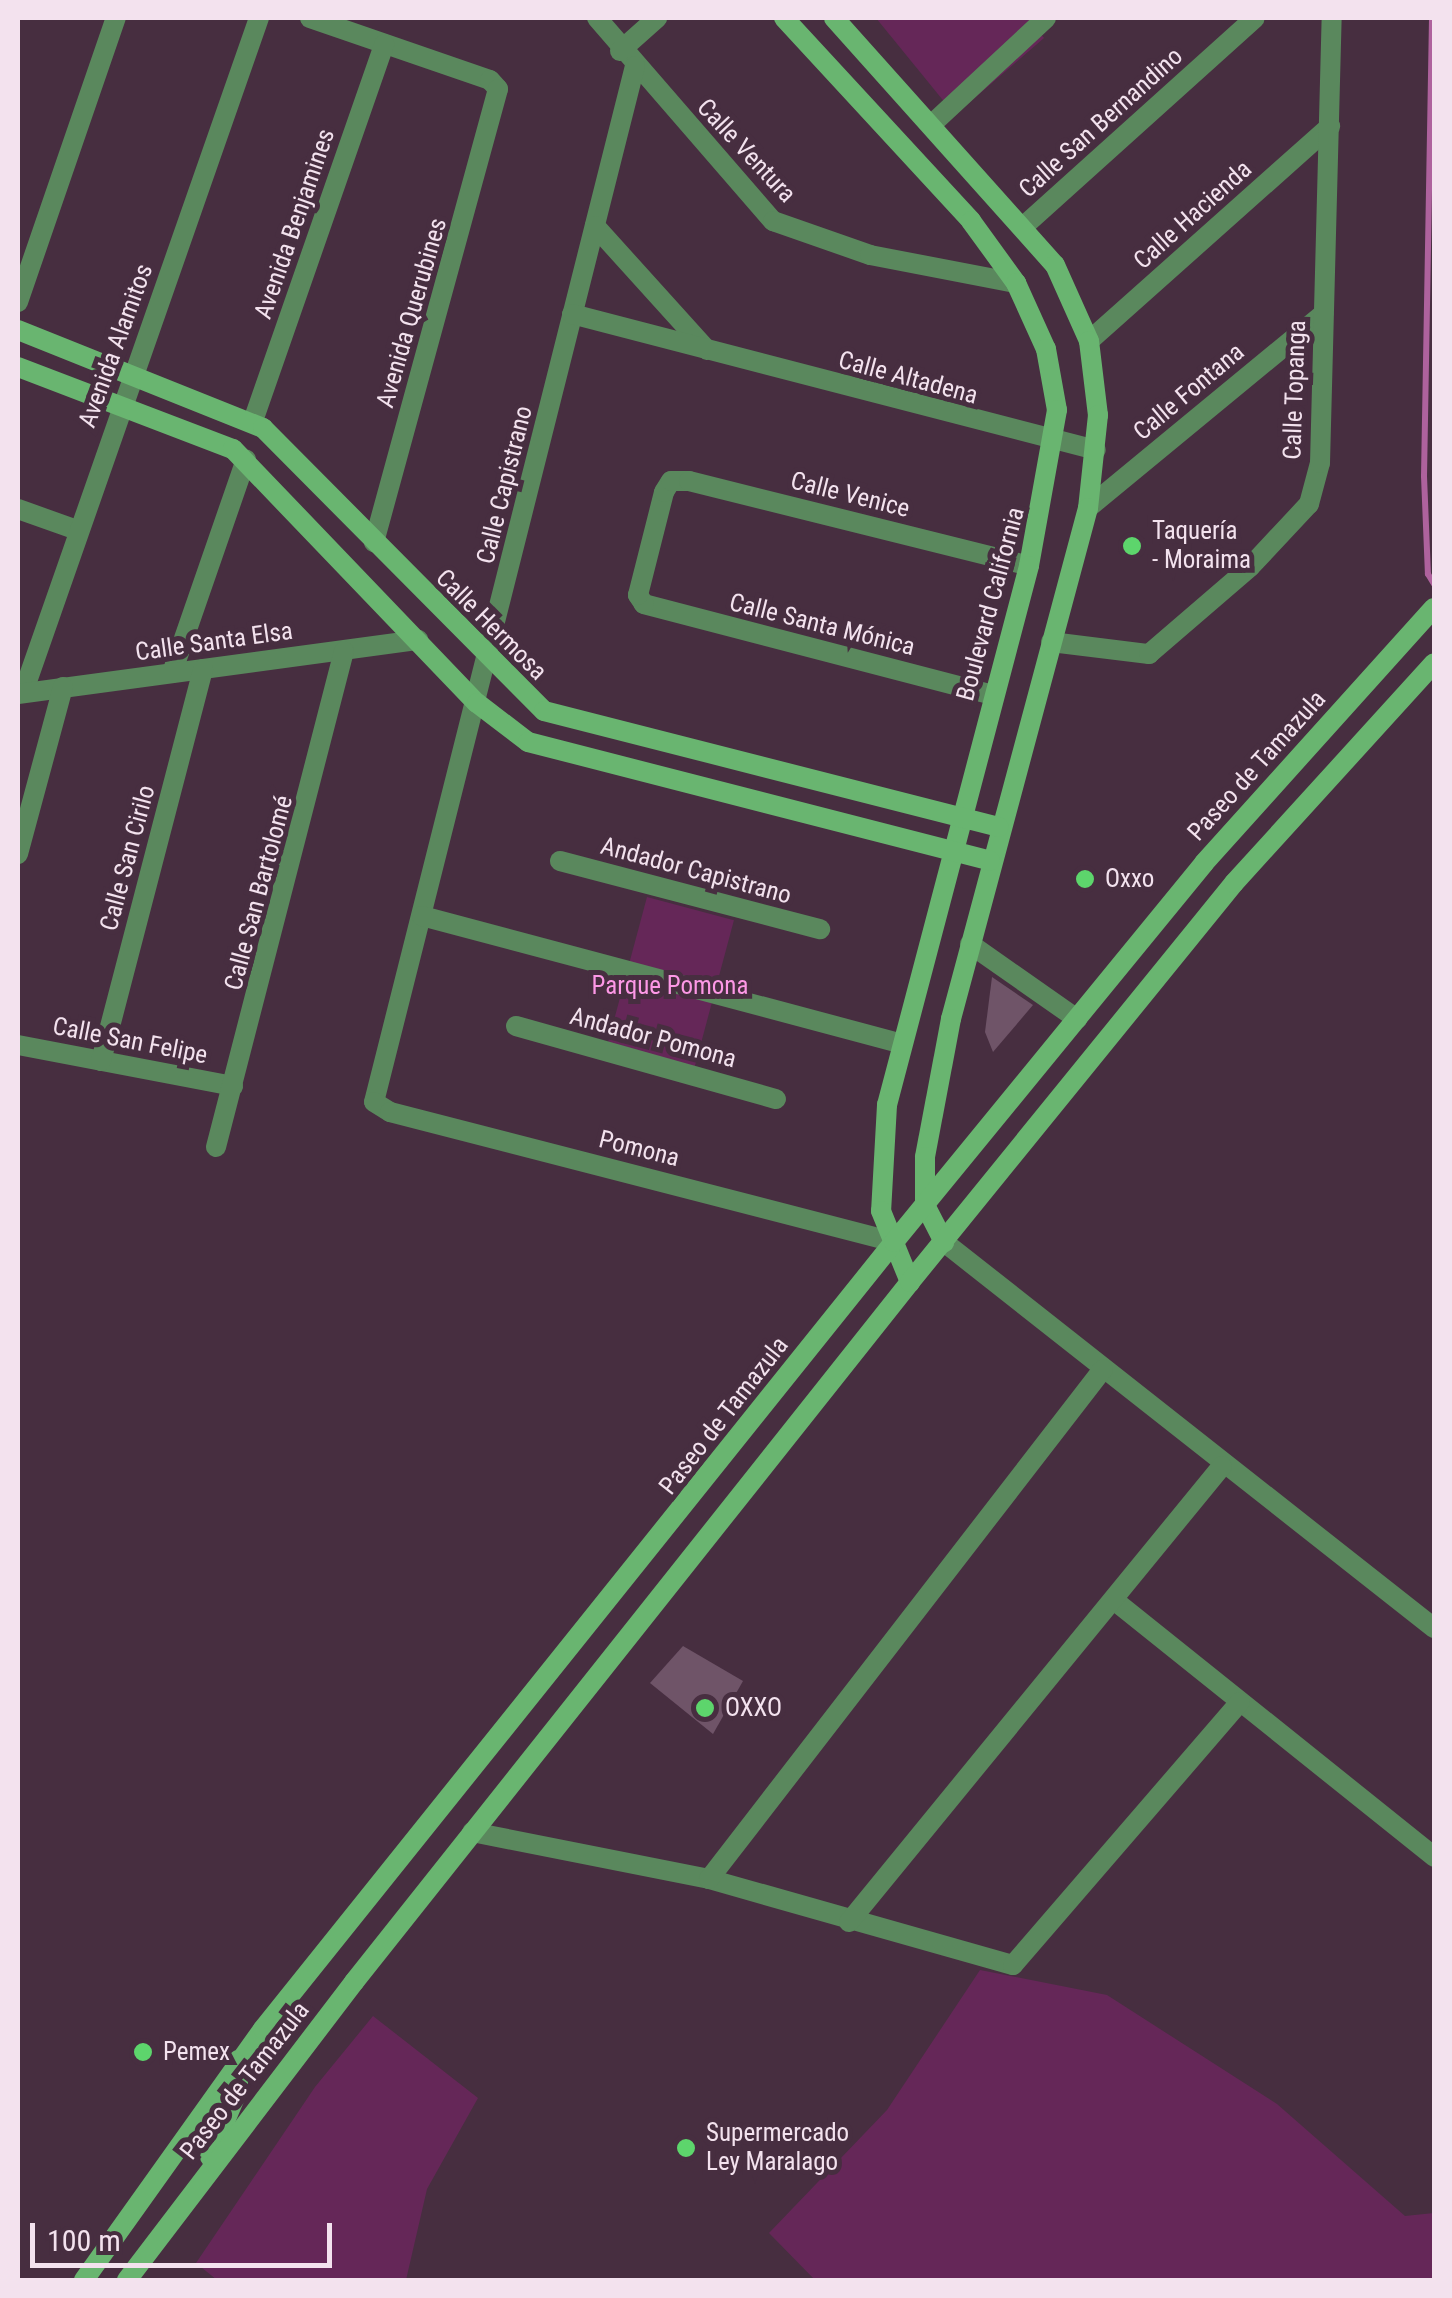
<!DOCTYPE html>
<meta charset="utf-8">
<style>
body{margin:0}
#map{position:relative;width:1452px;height:2298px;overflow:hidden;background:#472e40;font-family:"Roboto Condensed",sans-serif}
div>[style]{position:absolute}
.green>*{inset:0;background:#652758;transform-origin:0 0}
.stream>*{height:6px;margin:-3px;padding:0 3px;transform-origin:3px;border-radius:3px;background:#ae629d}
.building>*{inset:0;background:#6f5468}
.street>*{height:20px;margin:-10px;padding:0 10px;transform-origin:10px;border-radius:10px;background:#5a885d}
.secondary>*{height:20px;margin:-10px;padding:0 10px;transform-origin:10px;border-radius:10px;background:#69b570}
.dots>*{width:28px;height:28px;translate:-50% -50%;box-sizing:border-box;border:5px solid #472e40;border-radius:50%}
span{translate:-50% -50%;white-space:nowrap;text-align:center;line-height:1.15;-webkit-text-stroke:10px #472e40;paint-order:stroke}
.street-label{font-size:25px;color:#f3e2ee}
.poi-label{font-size:25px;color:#f3e2ee}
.left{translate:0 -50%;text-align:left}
.park-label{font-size:25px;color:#fd98e6}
.frame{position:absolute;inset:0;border:20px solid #f3e2ee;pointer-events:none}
.scale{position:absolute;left:30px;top:2223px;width:302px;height:45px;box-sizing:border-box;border:5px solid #f3e2ee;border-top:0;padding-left:12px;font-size:30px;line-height:35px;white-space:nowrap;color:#f3e2ee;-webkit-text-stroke:8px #472e40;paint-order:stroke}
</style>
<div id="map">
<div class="green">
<i style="clip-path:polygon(876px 18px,1027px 18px,1044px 38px,955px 115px)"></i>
<i style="left:647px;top:897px;width:90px;height:158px;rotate:15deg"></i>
<i style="clip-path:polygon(980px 1970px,1107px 1995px,1277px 2104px,1405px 2216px,1434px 2213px,1434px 2280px,815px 2280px,769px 2233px,887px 2110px)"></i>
<i style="clip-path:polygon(373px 2016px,478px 2098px,427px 2189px,406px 2280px,217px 2280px,196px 2263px,315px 2087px)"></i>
</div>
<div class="stream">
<i style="left:1432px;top:18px;width:458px;rotate:91deg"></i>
<i style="left:1424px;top:476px;width:98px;rotate:87.7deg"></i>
<i style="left:1428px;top:574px;width:12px;rotate:59deg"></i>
</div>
<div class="building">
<i style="clip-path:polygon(992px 977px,1033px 1005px,993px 1052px,985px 1032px)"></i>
<i style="clip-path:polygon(683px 1646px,743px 1681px,713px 1734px,650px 1683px)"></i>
</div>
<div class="street">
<i style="left:310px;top:18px;width:190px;rotate:19deg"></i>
<i style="left:490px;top:80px;width:12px;rotate:48deg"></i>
<i style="left:498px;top:89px;width:470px;rotate:105.3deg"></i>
<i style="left:597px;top:18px;width:269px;rotate:49.1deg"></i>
<i style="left:773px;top:221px;width:103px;rotate:19.3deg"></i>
<i style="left:870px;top:255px;width:149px;rotate:10.9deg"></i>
<i style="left:620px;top:51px;width:50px;rotate:-41.7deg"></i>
<i style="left:635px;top:66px;width:1068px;rotate:104.14deg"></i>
<i style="left:374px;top:1102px;width:19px;rotate:32deg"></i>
<i style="left:390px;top:1112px;width:520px;rotate:14.46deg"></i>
<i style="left:931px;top:125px;width:157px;rotate:-42.9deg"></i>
<i style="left:1025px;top:225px;width:309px;rotate:-42deg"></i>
<i style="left:595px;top:226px;width:167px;rotate:47.9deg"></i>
<i style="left:18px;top:302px;width:300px;rotate:-71deg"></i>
<i style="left:572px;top:314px;width:541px;rotate:14.55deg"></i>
<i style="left:1089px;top:341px;width:323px;rotate:-41.7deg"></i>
<i style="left:253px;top:421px;width:399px;rotate:-70.8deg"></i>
<i style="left:1088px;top:508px;width:305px;rotate:-39.5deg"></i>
<i style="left:18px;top:509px;width:63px;rotate:19.6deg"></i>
<i style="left:1051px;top:642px;width:99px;rotate:7deg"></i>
<i style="left:1149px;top:654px;width:133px;rotate:-40.7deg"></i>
<i style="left:1250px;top:567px;width:86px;rotate:-46.9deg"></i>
<i style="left:1309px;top:504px;width:42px;rotate:-75deg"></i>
<i style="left:1320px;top:463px;width:445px;rotate:-88.5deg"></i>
<i style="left:172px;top:673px;width:226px;rotate:-70.9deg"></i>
<i style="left:23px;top:693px;width:715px;rotate:-70.73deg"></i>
<i style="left:18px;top:694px;width:404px;rotate:-7.7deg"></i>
<i style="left:993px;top:695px;width:361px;rotate:-165.4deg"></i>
<i style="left:644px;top:604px;width:11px;rotate:-124deg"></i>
<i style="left:638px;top:595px;width:106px;rotate:-75.8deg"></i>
<i style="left:664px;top:492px;width:13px;rotate:-58deg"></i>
<i style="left:671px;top:481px;width:18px"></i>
<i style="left:689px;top:481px;width:350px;rotate:14deg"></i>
<i style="left:18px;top:854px;width:173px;rotate:-74.9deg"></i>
<i style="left:560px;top:861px;width:269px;rotate:14.7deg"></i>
<i style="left:422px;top:916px;width:497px;rotate:14.9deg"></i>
<i style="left:970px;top:944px;width:131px;rotate:35deg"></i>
<i style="left:516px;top:1026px;width:270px;rotate:15.7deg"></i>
<i style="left:18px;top:1045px;width:219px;rotate:10.8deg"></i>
<i style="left:101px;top:1061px;width:405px;rotate:-75.4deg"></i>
<i style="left:216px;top:1147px;width:512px;rotate:-75.53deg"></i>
<i style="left:944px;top:1242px;width:624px;rotate:38.23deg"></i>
<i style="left:1115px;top:1601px;width:409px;rotate:38.7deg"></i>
<i style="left:472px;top:1832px;width:242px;rotate:11.2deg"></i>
<i style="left:709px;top:1879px;width:316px;rotate:15.8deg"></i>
<i style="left:1013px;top:1965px;width:347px;rotate:-49.2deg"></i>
<i style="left:709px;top:1879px;width:644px;rotate:-52.31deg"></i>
<i style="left:849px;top:1922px;width:589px;rotate:-50.72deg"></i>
</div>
<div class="secondary">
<i style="left:784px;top:18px;width:276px;rotate:47.3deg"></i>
<i style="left:971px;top:221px;width:77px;rotate:54deg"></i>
<i style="left:1016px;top:283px;width:72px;rotate:65.6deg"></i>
<i style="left:1046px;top:349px;width:62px;rotate:79.8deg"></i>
<i style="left:1057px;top:410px;width:158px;rotate:100.2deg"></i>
<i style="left:1029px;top:566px;width:557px;rotate:104.76deg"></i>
<i style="left:887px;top:1105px;width:106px;rotate:93.2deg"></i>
<i style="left:881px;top:1211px;width:77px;rotate:67.8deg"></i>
<i style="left:834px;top:18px;width:331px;rotate:48.2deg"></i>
<i style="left:1055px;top:265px;width:83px;rotate:65.9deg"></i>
<i style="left:1089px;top:341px;width:75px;rotate:83.1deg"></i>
<i style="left:1098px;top:415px;width:94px;rotate:96.1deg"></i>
<i style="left:1088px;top:508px;width:529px;rotate:105.01deg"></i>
<i style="left:951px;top:1019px;width:140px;rotate:100.7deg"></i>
<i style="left:925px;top:1157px;width:48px;rotate:90deg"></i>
<i style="left:925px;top:1205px;width:42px;rotate:62.8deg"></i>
<i style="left:18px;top:330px;width:264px;rotate:21.8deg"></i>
<i style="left:263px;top:428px;width:399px;rotate:45.2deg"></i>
<i style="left:544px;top:711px;width:469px;rotate:14.3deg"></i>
<i style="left:18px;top:367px;width:230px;rotate:20.9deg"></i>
<i style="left:233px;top:449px;width:352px;rotate:46.2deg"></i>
<i style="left:477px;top:703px;width:64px;rotate:37.4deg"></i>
<i style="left:528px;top:742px;width:477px;rotate:14.4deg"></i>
<i style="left:210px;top:2157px;width:73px;rotate:-67.3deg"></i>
<i style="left:238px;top:2090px;width:30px;rotate:-90deg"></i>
<i style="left:84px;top:2280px;width:308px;rotate:-54.5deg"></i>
<i style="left:263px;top:2029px;width:1009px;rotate:-51.28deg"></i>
<i style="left:894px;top:1242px;width:490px;rotate:-50.7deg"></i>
<i style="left:1204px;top:863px;width:343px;rotate:-48deg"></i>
<i style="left:127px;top:2280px;width:375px;rotate:-52.7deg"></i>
<i style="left:354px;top:1982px;width:894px;rotate:-51.54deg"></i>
<i style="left:910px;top:1282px;width:514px;rotate:-50.92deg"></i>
<i style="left:1234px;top:883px;width:297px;rotate:-47.7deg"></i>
</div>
<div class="dots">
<i style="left:1132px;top:546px;background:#5dd56c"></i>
<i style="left:1085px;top:879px;background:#5dd56c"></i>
<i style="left:705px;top:1708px;background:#5dd56c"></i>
<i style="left:143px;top:2052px;background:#5dd56c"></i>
<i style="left:686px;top:2148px;background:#5dd56c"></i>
</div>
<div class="street-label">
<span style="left:1101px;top:123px;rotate:-42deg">Calle San Bernandino</span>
<span style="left:746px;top:151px;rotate:47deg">Calle Ventura</span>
<span style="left:1193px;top:215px;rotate:-42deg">Calle Hacienda</span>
<span style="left:295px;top:224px;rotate:-71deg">Avenida Benjamines</span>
<span style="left:412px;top:313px;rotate:-74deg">Avenida Querubines</span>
<span style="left:116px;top:346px;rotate:-70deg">Avenida Alamitos</span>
<span style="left:908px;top:378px;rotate:15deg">Calle Altadena</span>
<span style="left:1295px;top:390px;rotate:-88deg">Calle Topanga</span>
<span style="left:1189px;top:392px;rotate:-40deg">Calle Fontana</span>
<span style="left:505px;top:485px;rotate:-76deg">Calle Capistrano</span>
<span style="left:850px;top:495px;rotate:14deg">Calle Venice</span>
<span style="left:991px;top:604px;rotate:-75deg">Boulevard California</span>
<span style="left:491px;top:625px;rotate:45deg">Calle Hermosa</span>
<span style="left:822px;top:625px;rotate:14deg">Calle Santa Mónica</span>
<span style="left:214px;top:642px;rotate:-8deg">Calle Santa Elsa</span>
<span style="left:1257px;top:766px;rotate:-48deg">Paseo de Tamazula</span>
<span style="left:128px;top:858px;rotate:-75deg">Calle San Cirilo</span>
<span style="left:696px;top:871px;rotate:15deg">Andador Capistrano</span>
<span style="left:259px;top:893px;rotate:-75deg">Calle San Bartolomé</span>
<span style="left:653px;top:1038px;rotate:15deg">Andador Pomona</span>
<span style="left:130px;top:1041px;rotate:11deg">Calle San Felipe</span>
<span style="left:639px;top:1149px;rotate:14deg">Pomona</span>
<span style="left:724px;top:1416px;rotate:-52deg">Paseo de Tamazula</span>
<span style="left:245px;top:2081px;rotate:-52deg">Paseo de Tamazula</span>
</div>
<div class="poi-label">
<span class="left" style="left:1152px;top:546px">Taquería<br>- Moraima</span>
<span class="left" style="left:1105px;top:879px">Oxxo</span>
<span class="left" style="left:725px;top:1708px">OXXO</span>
<span class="left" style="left:163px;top:2052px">Pemex</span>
<span class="left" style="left:706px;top:2148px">Supermercado<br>Ley Maralago</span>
</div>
<div class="park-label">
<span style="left:670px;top:986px">Parque Pomona</span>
</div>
<div class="frame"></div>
<div class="scale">100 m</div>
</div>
